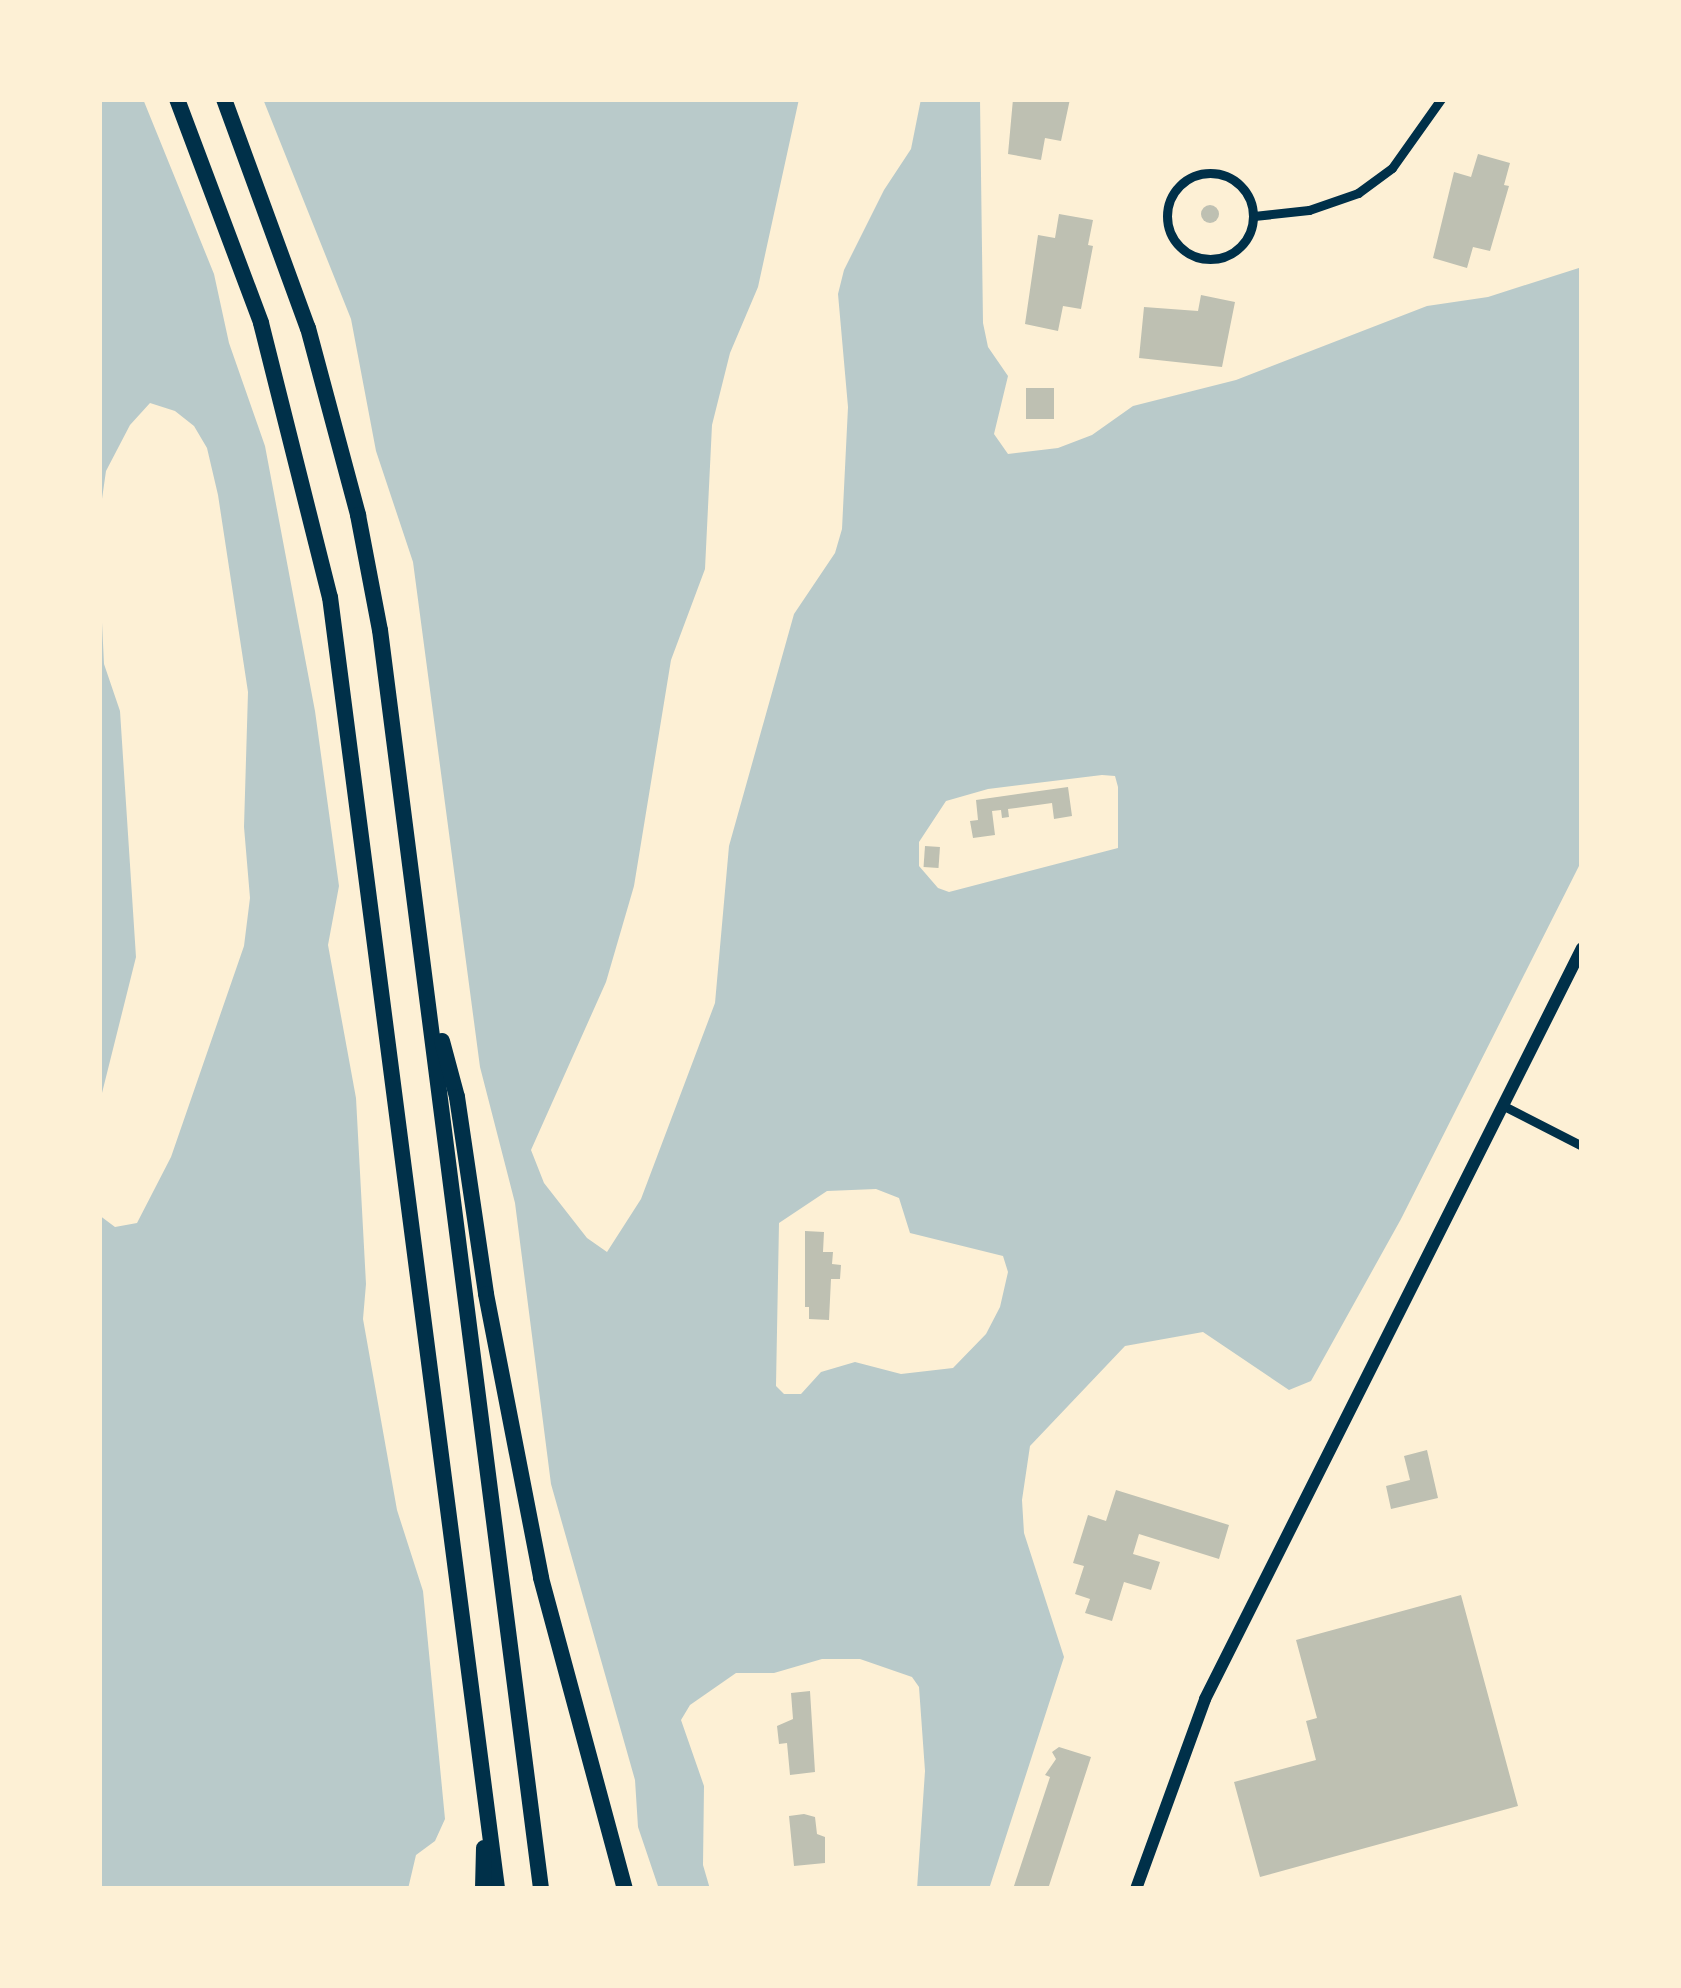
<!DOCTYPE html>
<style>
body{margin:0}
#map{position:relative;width:1681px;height:1988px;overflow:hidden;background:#fdf0d5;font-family:"Titillium Web",sans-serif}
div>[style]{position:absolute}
.green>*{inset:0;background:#b9caca}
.building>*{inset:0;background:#bec0b2;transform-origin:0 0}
.round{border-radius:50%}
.minor>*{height:9px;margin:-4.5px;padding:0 4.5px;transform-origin:4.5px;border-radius:4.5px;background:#003049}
.minor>.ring{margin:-4.5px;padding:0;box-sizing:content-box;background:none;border:9px solid #003049;border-radius:50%}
.tertiary>*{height:12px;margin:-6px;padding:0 6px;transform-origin:6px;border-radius:6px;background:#003049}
.motorway>*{height:16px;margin:-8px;padding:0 8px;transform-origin:8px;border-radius:8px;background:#003049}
span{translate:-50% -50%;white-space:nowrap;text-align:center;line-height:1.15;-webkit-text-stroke:10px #fdf0d5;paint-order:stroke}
.frame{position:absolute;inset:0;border:102px solid #fdf0d5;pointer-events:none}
</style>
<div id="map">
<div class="green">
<i style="clip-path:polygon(99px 99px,143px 99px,214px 274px,229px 343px,265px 446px,315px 711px,339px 886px,328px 945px,356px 1098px,366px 1284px,363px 1319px,397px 1510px,423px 1591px,445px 1819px,435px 1841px,416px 1855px,408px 1889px,99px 1889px,99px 1215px,115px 1227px,137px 1223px,171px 1157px,244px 946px,250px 898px,244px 827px,248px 692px,218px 495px,207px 448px,194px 426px,175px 411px,150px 403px,130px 425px,106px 471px,99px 520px)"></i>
<i style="clip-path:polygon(evenodd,263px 99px,799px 99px,758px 287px,730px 353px,712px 425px,705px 569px,671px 660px,634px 886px,606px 982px,531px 1150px,544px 1183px,587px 1238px,607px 1252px,641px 1199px,715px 1003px,729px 846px,794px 614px,835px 553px,842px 529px,848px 407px,838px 294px,844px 270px,884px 190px,911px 149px,921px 99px,980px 99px,983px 323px,988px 347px,1008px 376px,994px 434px,1008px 454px,1058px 448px,1092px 435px,1133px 406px,1236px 380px,1427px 306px,1488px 297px,1582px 267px,1582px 860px,1401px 1219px,1311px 1381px,1289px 1390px,1203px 1332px,1125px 1346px,1030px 1446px,1022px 1500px,1024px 1533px,1064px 1657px,989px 1889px,917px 1889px,925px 1771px,919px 1687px,912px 1677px,860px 1659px,822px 1659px,774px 1673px,736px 1673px,690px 1705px,681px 1720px,704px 1786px,703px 1865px,710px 1889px,659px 1889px,638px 1827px,635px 1780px,551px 1484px,515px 1203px,480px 1067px,413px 562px,376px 451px,351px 319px,263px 99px,1102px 775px,1115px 776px,1118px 787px,1118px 848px,949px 892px,938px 888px,919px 866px,919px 842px,946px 801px,988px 789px,1102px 775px,263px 99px,876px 1189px,899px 1198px,910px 1233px,1003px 1256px,1008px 1272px,1000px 1307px,986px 1334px,953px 1368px,901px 1374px,855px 1362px,821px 1372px,801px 1394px,784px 1394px,776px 1386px,779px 1223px,827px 1191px,876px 1189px)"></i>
<i style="clip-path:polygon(99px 560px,104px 664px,120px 711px,136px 957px,99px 1105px)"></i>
</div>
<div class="building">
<i style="clip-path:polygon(1013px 99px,1070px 99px,1061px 141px,1045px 138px,1041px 160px,1008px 154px)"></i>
<i style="clip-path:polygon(1478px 154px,1510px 163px,1504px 185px,1509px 186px,1490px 251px,1473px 247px,1467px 268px,1433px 258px,1454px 172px,1471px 177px)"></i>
<i class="round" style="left:1201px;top:205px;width:18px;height:18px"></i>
<i style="clip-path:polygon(1059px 214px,1093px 220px,1088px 245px,1093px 246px,1081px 309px,1063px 306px,1058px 331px,1025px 324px,1038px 235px,1055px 238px)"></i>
<i style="clip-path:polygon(1201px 295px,1235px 302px,1222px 367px,1139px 358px,1144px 307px,1198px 311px)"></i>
<i style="left:1054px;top:388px;width:31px;height:28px;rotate:90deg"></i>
<i style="clip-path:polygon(1068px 787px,1072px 816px,1054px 819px,1052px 803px,1008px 809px,1009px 817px,1002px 818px,1001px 810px,992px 811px,995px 835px,973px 838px,970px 821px,978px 820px,976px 800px)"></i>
<i style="left:925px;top:846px;width:15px;height:21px;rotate:4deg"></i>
<i style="clip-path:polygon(805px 1231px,824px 1232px,823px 1252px,833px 1252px,832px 1264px,841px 1265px,840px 1279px,831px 1279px,829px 1320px,809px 1319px,809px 1307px,805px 1307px)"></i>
<i style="clip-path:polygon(1427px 1450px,1438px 1498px,1391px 1509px,1386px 1486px,1410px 1480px,1404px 1456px)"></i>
<i style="clip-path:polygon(1116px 1490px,1229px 1525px,1219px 1559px,1139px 1534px,1133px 1554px,1160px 1562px,1151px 1590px,1124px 1582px,1112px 1621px,1085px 1613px,1090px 1599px,1075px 1594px,1084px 1566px,1073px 1563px,1088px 1515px,1106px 1521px)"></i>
<i style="clip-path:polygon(1461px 1595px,1518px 1806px,1260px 1877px,1234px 1782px,1316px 1760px,1306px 1721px,1317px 1718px,1296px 1640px)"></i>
<i style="clip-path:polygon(810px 1691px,815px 1772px,790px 1775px,787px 1743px,779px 1744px,777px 1726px,793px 1719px,791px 1693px)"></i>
<i style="clip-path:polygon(1059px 1747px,1091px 1757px,1048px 1889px,1013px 1889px,1050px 1777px,1045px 1775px,1056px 1759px,1052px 1752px)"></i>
<i style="clip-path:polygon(804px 1814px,815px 1817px,817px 1834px,825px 1837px,825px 1863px,794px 1866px,789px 1816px)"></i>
</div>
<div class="minor">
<i class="ring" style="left:1167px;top:173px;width:77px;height:77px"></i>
<i style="left:1254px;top:216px;width:55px;rotate:-6.2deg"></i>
<i style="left:1309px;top:210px;width:52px;rotate:-19.1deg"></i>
<i style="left:1358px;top:193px;width:42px;rotate:-36.3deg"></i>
<i style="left:1392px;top:168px;width:85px;rotate:-54.6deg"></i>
<i style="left:1502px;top:1105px;width:90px;rotate:27.1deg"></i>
</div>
<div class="tertiary">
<i style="left:1136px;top:1889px;width:202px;rotate:-70deg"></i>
<i style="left:1205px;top:1699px;width:840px;rotate:-63.34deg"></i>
</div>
<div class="motorway">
<i style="left:177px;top:99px;width:239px;rotate:69.4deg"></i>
<i style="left:261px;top:323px;width:283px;rotate:75.9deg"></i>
<i style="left:330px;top:597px;width:1303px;rotate:82.63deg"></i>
<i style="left:224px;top:99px;width:244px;rotate:69.9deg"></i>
<i style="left:308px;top:328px;width:194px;rotate:75deg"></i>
<i style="left:358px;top:515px;width:117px;rotate:79.2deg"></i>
<i style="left:380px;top:630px;width:1269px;rotate:82.71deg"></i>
<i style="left:442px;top:1041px;width:58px;rotate:75deg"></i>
<i style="left:457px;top:1097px;width:199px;rotate:81.6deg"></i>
<i style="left:486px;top:1294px;width:289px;rotate:79deg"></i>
<i style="left:541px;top:1578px;width:322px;rotate:74.9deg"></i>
<i style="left:483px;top:1889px;width:41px;rotate:-88.6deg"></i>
</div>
<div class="frame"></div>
</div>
